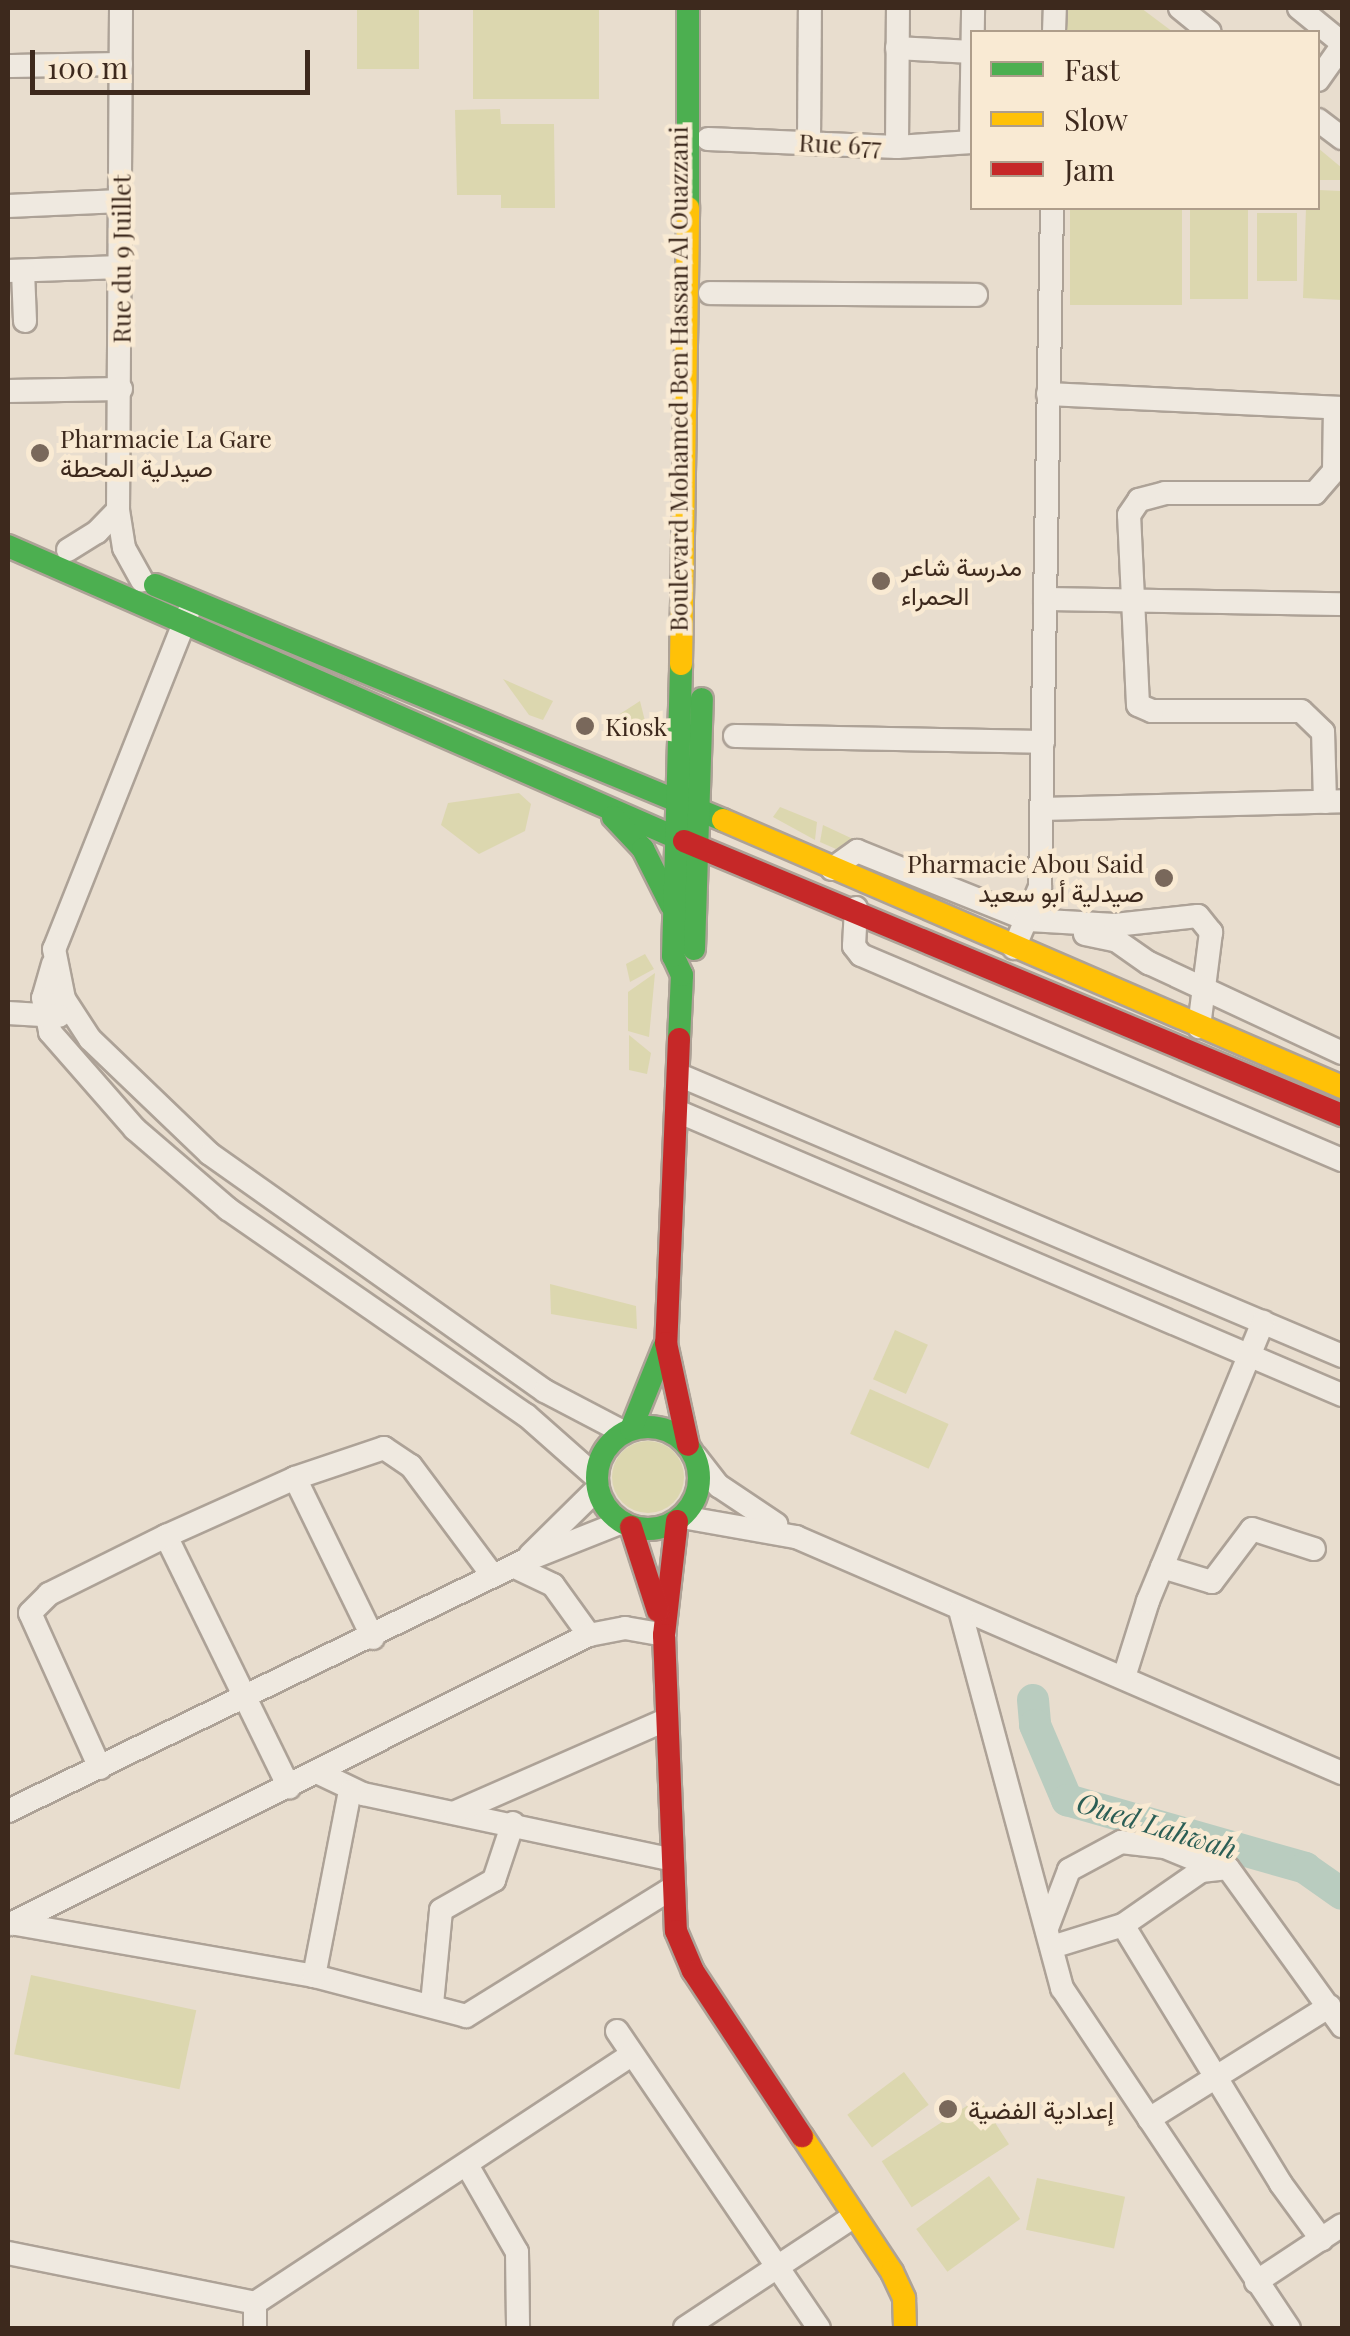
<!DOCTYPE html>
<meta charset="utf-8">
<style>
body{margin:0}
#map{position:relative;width:1350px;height:2336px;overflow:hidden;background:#e8ddce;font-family:"Playfair Display",Vazirmatn,serif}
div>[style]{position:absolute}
.green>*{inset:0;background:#dcd7af;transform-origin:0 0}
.round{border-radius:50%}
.river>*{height:32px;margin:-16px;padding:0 16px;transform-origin:16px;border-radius:16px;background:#b9ccbf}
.roads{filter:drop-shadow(2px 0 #ada297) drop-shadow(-2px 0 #ada297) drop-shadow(0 2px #ada297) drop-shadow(0 -2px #ada297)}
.street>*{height:22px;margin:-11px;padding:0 11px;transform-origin:11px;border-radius:11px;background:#efe9e0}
.fast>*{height:22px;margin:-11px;padding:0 11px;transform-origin:11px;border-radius:11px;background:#4caf50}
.fast>.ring{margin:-11px;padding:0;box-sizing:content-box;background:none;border:22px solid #4caf50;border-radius:50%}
.slow>*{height:22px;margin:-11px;padding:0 11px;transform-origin:11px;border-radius:11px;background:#ffc107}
.jam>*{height:22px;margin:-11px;padding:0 11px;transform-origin:11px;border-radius:11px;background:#c62828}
.dots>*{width:28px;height:28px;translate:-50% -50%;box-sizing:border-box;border:5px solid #f9ead3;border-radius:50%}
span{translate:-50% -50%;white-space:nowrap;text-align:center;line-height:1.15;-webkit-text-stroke:9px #f9ead3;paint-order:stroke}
.street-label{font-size:25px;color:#3d291d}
.poi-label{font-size:25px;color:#3d291d}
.left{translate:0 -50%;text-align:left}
.right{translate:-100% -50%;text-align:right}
.water-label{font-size:28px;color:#2b5e55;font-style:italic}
.frame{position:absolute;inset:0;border:10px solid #3d291d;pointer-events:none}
.legend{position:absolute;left:970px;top:30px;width:350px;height:180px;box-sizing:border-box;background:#f9ead3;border:2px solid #ae9d8a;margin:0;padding:12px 18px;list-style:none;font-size:30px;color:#3d291d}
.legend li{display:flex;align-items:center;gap:20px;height:50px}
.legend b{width:50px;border:2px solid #ae9d8a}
.scale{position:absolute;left:30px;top:50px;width:280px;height:45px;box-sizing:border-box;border:5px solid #3d291d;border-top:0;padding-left:12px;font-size:30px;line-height:35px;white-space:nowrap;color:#3d291d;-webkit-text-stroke:8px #f9ead3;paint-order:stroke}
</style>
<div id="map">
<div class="green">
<i style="left:357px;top:8px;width:62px;height:61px"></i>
<i style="left:473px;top:8px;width:126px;height:91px"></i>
<i style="clip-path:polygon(1066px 8px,1141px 8px,1173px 32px,1067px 32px)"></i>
<i style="clip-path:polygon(500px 109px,501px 124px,554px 124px,555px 208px,501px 208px,501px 195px,457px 195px,455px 110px)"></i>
<i style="clip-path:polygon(1318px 148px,1342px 168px,1342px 180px,1318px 180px)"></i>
<i style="clip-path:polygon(1318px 190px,1342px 191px,1342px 300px,1303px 298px,1306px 208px,1318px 208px)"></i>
<i style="left:1070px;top:208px;width:112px;height:97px"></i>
<i style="left:1190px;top:208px;width:58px;height:91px"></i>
<i style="left:1257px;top:213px;width:40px;height:68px"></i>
<i style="clip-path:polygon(503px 679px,553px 701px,543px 720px,529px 715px)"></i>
<i style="clip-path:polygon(640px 701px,645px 721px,630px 730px,609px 721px)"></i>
<i style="clip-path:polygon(519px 793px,531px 804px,525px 831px,479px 854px,441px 825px,448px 803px)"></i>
<i style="clip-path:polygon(780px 807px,817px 822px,815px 840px,773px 817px)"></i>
<i style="clip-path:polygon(823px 825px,853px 839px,836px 849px,820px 842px)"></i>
<i style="clip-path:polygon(645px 954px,654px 969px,630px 982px,626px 964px)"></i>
<i style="clip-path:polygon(655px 973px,649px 1037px,628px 1031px,628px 992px)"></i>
<i style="clip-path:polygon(629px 1035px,651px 1053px,647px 1074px,629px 1070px)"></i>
<i style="clip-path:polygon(550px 1284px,636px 1306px,637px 1329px,551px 1314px)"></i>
<i style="left:895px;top:1330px;width:36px;height:54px;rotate:24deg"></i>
<i style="left:870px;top:1389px;width:86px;height:49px;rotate:24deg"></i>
<i class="round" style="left:612px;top:1441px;width:72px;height:72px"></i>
<i style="left:31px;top:1975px;width:169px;height:81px;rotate:12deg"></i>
<i style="left:904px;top:2072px;width:41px;height:71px;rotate:53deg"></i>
<i style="left:979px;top:2098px;width:55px;height:116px;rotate:57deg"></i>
<i style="left:989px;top:2176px;width:53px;height:90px;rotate:54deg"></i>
<i style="left:1037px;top:2178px;width:90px;height:53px;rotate:12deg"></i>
</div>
<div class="river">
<i style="left:1033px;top:1700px;width:25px;rotate:85deg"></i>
<i style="left:1035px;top:1725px;width:82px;rotate:66.9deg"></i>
<i style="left:1067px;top:1800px;width:248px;rotate:15.9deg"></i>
<i style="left:1305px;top:1868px;width:45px;rotate:35.1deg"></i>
</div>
<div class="roads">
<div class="street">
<i style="left:121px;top:8px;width:502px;rotate:90.34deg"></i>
<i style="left:118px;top:510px;width:38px;rotate:81deg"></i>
<i style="left:124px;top:548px;width:37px;rotate:61deg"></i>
<i style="left:1180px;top:8px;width:38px;rotate:39deg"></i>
<i style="left:1299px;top:8px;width:55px;rotate:39.1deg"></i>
<i style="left:1054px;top:32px;width:24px;rotate:-88deg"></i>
<i style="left:897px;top:48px;width:74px;rotate:3.1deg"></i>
<i style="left:8px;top:66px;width:113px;rotate:-1deg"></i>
<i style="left:1318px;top:80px;width:42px;rotate:-54.8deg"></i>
<i style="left:1318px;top:120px;width:30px;rotate:37deg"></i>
<i style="left:708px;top:139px;width:189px;rotate:2.4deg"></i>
<i style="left:897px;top:147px;width:75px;rotate:-3.8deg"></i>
<i style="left:809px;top:142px;width:134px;rotate:-89.6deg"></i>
<i style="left:971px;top:142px;width:134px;rotate:-89.1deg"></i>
<i style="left:897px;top:147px;width:139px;rotate:-89.6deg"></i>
<i style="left:8px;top:206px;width:113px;rotate:-2.5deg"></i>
<i style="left:8px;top:271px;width:113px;rotate:-2deg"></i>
<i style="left:23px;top:271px;width:50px;rotate:87.7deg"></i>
<i style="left:710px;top:293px;width:266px;rotate:0.4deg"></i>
<i style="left:8px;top:391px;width:113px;rotate:-1deg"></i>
<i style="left:1048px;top:394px;width:294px;rotate:2.7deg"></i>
<i style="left:68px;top:550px;width:34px;rotate:-32deg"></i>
<i style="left:97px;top:532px;width:30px;rotate:-46deg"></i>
<i style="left:1045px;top:599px;width:297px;rotate:1deg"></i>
<i style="left:188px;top:613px;width:362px;rotate:111.7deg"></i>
<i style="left:54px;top:949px;width:51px;rotate:78.7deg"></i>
<i style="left:64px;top:999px;width:48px;rotate:57deg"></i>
<i style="left:90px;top:1039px;width:166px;rotate:43.8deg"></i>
<i style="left:210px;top:1154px;width:410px;rotate:35.3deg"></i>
<i style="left:545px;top:1391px;width:88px;rotate:27.7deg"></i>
<i style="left:735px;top:736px;width:308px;rotate:1.1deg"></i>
<i style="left:1325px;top:802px;width:70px;rotate:-91.6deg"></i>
<i style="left:1323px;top:732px;width:30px;rotate:-136deg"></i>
<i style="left:1301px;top:711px;width:149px;rotate:180deg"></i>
<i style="left:1152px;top:711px;width:15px;rotate:-157deg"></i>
<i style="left:1138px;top:705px;width:190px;rotate:-92.7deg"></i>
<i style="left:1129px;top:515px;width:18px;rotate:-56deg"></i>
<i style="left:1139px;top:500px;width:27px;rotate:-15deg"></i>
<i style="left:1165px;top:493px;width:150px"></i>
<i style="left:1315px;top:493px;width:29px;rotate:-49deg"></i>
<i style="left:1334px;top:471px;width:63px;rotate:-89.1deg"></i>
<i style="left:1043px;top:809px;width:299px;rotate:-1.5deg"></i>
<i style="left:832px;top:869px;width:31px;rotate:-36deg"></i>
<i style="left:857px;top:851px;width:185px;rotate:21.9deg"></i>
<i style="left:1029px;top:920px;width:86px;rotate:3.3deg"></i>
<i style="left:1115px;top:925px;width:83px;rotate:-6.2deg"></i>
<i style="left:1198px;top:916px;width:21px;rotate:51deg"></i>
<i style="left:1211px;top:932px;width:96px;rotate:97.2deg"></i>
<i style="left:856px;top:908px;width:38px;rotate:93deg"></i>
<i style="left:854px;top:946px;width:11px;rotate:52deg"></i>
<i style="left:861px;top:955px;width:523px;rotate:23.08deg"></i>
<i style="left:1085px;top:934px;width:33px;rotate:12deg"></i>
<i style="left:1117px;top:941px;width:39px;rotate:35deg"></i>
<i style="left:1149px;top:963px;width:213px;rotate:25deg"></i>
<i style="left:1014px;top:948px;width:66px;rotate:-66.9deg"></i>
<i style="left:1040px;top:887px;width:679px;rotate:-88.99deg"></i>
<i style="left:53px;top:964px;width:35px;rotate:106deg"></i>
<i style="left:43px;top:998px;width:35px;rotate:78deg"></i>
<i style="left:50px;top:1032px;width:129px;rotate:48.8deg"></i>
<i style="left:135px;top:1129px;width:123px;rotate:40.7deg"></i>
<i style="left:228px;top:1209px;width:362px;rotate:34.7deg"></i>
<i style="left:526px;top:1415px;width:94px;rotate:41.5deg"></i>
<i style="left:8px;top:1013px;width:51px;rotate:3.4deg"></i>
<i style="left:679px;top:1075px;width:720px;rotate:22.97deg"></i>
<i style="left:677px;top:1111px;width:723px;rotate:23.13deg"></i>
<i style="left:696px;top:1457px;width:37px;rotate:52deg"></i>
<i style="left:719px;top:1486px;width:69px;rotate:33.7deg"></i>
<i style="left:295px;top:1478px;width:178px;rotate:64deg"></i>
<i style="left:682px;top:1517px;width:116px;rotate:10deg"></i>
<i style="left:796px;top:1537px;width:595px;rotate:23.38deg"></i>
<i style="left:166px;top:1536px;width:280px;rotate:63.9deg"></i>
<i style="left:530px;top:1555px;width:95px;rotate:-44.6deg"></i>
<i style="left:515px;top:1567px;width:42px;rotate:25.3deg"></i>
<i style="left:553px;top:1585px;width:62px;rotate:54.2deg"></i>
<i style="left:1162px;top:1567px;width:52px;rotate:16.7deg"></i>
<i style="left:1212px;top:1582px;width:66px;rotate:-53deg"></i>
<i style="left:1252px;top:1529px;width:65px;rotate:17.9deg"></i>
<i style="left:960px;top:1610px;width:392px;rotate:74.9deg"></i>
<i style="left:1062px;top:1988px;width:409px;rotate:56.3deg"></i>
<i style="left:1125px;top:1674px;width:77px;rotate:-72.5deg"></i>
<i style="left:1148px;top:1601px;width:302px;rotate:-67.6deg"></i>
<i style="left:100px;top:1768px;width:170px;rotate:-114.3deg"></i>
<i style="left:30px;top:1613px;width:27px;rotate:-45deg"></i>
<i style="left:49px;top:1594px;width:131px;rotate:-26.4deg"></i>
<i style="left:166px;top:1536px;width:141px;rotate:-24.2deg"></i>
<i style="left:295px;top:1478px;width:94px;rotate:-18.6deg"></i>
<i style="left:384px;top:1448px;width:32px;rotate:34deg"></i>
<i style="left:411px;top:1466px;width:137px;rotate:53.3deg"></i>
<i style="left:319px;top:1773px;width:49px;rotate:25.5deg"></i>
<i style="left:363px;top:1794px;width:314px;rotate:12deg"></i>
<i style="left:8px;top:1811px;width:573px;rotate:-25.85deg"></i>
<i style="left:524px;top:1561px;width:105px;rotate:-21.7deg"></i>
<i style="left:456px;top:1812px;width:229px;rotate:-23.7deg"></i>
<i style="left:11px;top:1923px;width:308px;rotate:9.9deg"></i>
<i style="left:314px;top:1976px;width:157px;rotate:14.7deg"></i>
<i style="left:466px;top:2016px;width:239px;rotate:-31.8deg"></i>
<i style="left:11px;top:1924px;width:646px;rotate:-26.57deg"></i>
<i style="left:589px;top:1635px;width:37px;rotate:-11deg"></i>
<i style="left:625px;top:1628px;width:40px;rotate:10deg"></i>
<i style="left:1123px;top:1925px;width:303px;rotate:58.6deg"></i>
<i style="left:1281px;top:2184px;width:69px;rotate:53.8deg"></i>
<i style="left:1047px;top:1928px;width:62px;rotate:-69.2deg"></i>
<i style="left:1069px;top:1870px;width:59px;rotate:-28.3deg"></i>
<i style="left:1121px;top:1842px;width:44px;rotate:6.5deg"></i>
<i style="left:1165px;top:1847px;width:50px;rotate:22.4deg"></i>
<i style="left:1052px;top:1947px;width:74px;rotate:-17.2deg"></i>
<i style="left:1123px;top:1925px;width:95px;rotate:-34.7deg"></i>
<i style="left:1201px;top:1871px;width:27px;rotate:-6deg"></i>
<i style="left:1228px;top:1868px;width:195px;rotate:54.2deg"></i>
<i style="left:314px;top:1976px;width:188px;rotate:-79deg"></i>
<i style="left:432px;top:2004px;width:94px;rotate:-84.5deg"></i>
<i style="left:441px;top:1910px;width:61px;rotate:-29.5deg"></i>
<i style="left:494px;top:1880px;width:60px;rotate:-71.6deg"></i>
<i style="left:617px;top:2031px;width:359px;rotate:55.8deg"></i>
<i style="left:1149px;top:2119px;width:213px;rotate:-32deg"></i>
<i style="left:467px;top:2165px;width:100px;rotate:60.1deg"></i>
<i style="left:517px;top:2252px;width:76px;rotate:89.2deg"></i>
<i style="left:8px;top:2253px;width:252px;rotate:11.4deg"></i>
<i style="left:255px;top:2303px;width:450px;rotate:-33.4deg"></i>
<i style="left:1256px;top:2282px;width:103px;rotate:-33.5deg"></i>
<i style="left:255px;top:2328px;width:25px;rotate:-90deg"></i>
<i style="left:685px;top:2328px;width:203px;rotate:-33.5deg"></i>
</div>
<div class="fast">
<i style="left:688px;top:8px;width:200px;rotate:90deg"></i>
<i style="left:8px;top:546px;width:738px;rotate:23.58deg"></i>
<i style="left:155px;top:585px;width:615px;rotate:22.48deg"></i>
<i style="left:613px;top:817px;width:44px;rotate:46.8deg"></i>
<i style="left:643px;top:849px;width:63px;rotate:63.4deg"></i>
<i style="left:694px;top:949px;width:250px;rotate:-88.2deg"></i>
<i style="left:679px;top:1039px;width:64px;rotate:-87.3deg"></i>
<i style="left:682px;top:975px;width:21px;rotate:-115deg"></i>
<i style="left:673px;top:956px;width:292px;rotate:-88.4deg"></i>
<i class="ring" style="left:597px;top:1427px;width:80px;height:80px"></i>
<i style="left:631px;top:1429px;width:88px;rotate:-68.1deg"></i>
</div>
<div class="slow">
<i style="left:681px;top:664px;width:456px;rotate:-89.1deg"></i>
<i style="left:723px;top:820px;width:674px;rotate:23.33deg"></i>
<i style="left:802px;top:2136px;width:163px;rotate:56.5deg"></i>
<i style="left:892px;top:2272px;width:29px;rotate:65deg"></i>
<i style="left:904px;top:2298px;width:30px;rotate:88deg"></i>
</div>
<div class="jam">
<i style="left:684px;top:841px;width:713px;rotate:22.61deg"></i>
<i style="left:679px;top:1039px;width:304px;rotate:92.4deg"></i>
<i style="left:666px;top:1343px;width:104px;rotate:77.8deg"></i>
<i style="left:677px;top:1521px;width:115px;rotate:96.5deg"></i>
<i style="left:664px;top:1635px;width:296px;rotate:87.7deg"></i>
<i style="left:676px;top:1931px;width:43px;rotate:67deg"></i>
<i style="left:693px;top:1971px;width:198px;rotate:56.6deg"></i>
<i style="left:631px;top:1527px;width:88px;rotate:72.2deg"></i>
</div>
</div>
<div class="dots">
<i style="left:40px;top:453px;background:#79685b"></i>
<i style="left:881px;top:581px;background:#79685b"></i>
<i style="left:585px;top:726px;background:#79685b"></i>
<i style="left:1164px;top:878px;background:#79685b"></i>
<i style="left:948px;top:2109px;background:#79685b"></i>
</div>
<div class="street-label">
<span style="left:840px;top:144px;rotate:3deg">Rue 677</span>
<span style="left:121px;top:259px;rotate:-90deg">Rue du 9 Juillet</span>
<span style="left:678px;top:379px;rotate:-90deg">Boulevard Mohamed Ben Hassan Al Ouazzani</span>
</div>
<div class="poi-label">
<span class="left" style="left:60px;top:453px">Pharmacie La Gare<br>صيدلية المحطة</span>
<span class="left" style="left:901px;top:581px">مدرسة شاعر<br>الحمراء</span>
<span class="left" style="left:605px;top:726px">Kiosk</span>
<span class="right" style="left:1144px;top:878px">Pharmacie Abou Said<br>صيدلية أبو سعيد</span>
<span class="left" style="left:968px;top:2109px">إعدادية الفضية</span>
</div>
<div class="water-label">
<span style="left:1157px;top:1825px;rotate:17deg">Oued Lahwah</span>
</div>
<div class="frame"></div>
<ul class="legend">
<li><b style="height:12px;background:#4caf50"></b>Fast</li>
<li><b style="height:12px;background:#ffc107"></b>Slow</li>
<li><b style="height:12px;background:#c62828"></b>Jam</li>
</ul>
<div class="scale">100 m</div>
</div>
